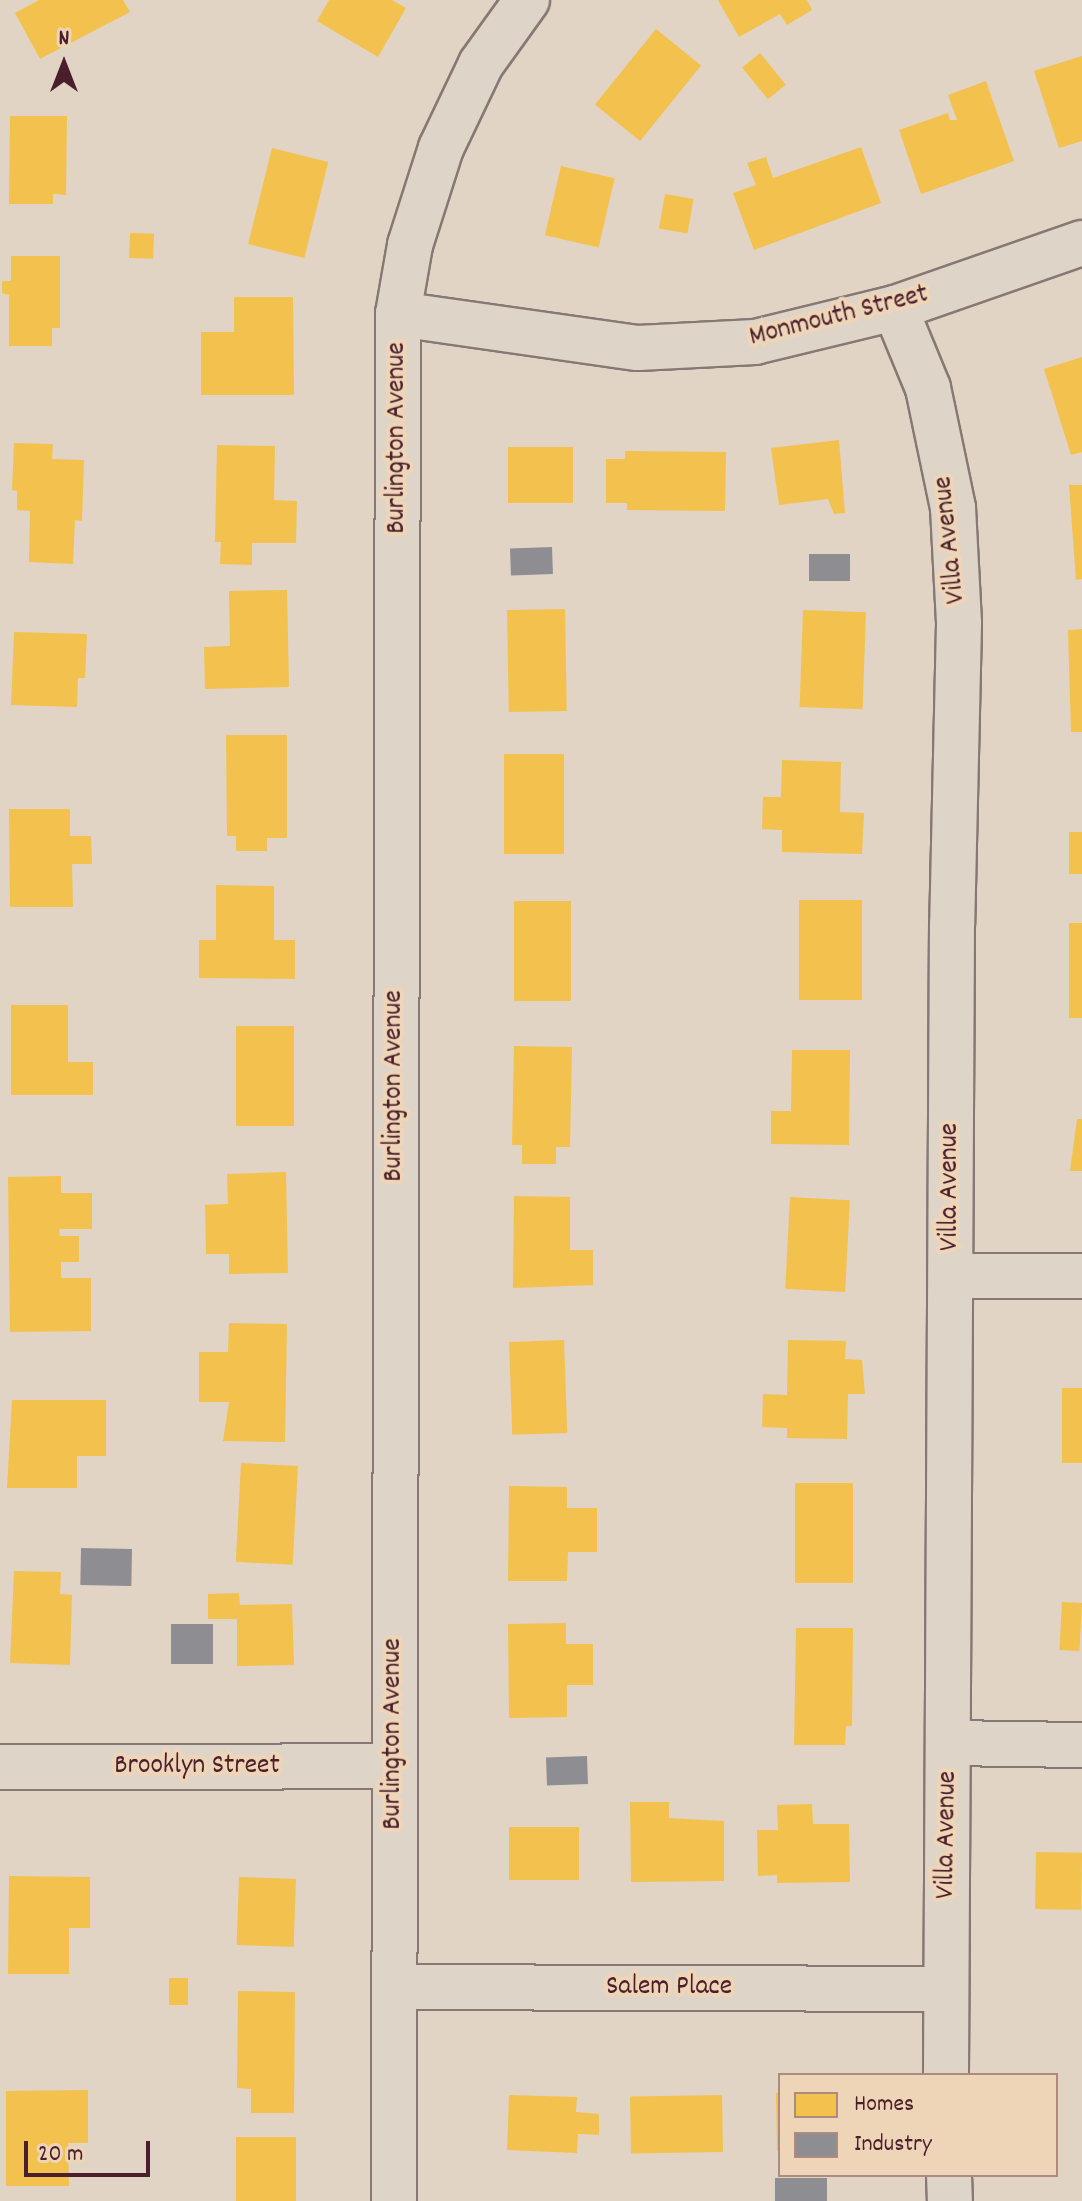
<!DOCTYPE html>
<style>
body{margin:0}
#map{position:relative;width:1082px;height:2201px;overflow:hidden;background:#e2d4c4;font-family:Dekko,sans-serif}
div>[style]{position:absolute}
.homes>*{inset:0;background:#f2c14e;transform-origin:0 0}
.industry>*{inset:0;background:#8d8d92;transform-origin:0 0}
.roads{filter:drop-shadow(2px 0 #877873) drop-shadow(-2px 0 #877873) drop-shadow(0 2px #877873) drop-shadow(0 -2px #877873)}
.minor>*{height:44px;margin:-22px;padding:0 22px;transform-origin:22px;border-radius:22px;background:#ded4c8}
span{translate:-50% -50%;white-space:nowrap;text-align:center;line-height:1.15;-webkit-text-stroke:8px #efd5b7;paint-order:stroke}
.street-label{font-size:28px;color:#4a1f2b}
.legend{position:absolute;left:778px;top:2073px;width:280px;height:104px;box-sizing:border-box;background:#efd5b7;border:2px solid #ad8c7f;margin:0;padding:10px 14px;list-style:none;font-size:24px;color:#4a1f2b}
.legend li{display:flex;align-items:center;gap:16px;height:40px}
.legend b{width:40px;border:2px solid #ad8c7f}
.north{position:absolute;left:24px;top:24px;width:80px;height:80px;-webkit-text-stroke:6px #efd5b7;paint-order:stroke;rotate:0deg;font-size:22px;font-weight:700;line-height:32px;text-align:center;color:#4a1f2b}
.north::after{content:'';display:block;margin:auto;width:28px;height:36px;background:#4a1f2b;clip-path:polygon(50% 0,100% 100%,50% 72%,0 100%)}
.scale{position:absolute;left:24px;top:2141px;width:126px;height:36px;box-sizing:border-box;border:4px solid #4a1f2b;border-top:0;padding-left:10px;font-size:24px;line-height:28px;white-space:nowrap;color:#4a1f2b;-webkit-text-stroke:6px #efd5b7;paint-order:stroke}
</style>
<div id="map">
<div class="homes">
<i style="clip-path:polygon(39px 0,123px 0,130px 12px,40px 59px,15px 13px)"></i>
<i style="clip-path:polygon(329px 0,392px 0,406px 8px,378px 57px,317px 21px)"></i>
<i style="clip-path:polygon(718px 0,807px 0,812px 10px,787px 25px,780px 14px,739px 37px)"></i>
<i style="left:656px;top:29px;width:58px;height:97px;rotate:39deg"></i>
<i style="left:760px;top:53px;width:41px;height:23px;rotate:51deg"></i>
<i style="clip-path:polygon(1082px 56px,1082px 141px,1059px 148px,1034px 71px)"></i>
<i style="clip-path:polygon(986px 81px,1014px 161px,921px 194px,899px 130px,948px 113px,950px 120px,957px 120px,948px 95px)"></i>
<i style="clip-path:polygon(10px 116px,67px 116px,66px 195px,53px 194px,53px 204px,9px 204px)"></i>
<i style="clip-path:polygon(861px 147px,881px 203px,754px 250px,733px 193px,756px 185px,747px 163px,766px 157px,773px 178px)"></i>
<i style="left:272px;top:148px;width:58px;height:99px;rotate:14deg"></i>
<i style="left:561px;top:166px;width:55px;height:71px;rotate:13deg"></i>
<i style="left:665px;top:194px;width:29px;height:35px;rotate:10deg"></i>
<i style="left:130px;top:233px;width:24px;height:25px;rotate:2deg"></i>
<i style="clip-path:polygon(11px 256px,60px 256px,60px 328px,52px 328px,52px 346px,9px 346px,9px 295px,2px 293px,2px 281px,11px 281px)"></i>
<i style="clip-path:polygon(234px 297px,293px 297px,294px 395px,201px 395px,201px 332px,234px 332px)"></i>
<i style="clip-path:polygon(1082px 357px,1082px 452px,1071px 455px,1044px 369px)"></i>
<i style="clip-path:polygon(839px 440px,845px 513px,834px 514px,828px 499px,779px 505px,771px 448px)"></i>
<i style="clip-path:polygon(14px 443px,53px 444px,52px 459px,84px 460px,82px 521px,75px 520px,73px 564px,29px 562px,30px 511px,17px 510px,17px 491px,12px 490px)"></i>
<i style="clip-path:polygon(217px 445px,275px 446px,274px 500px,297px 501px,296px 543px,252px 543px,252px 565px,220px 564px,221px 542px,215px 542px)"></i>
<i style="left:508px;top:447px;width:65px;height:56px"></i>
<i style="clip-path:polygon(625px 451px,726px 452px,725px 511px,627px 510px,627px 503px,606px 503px,606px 459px,625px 459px)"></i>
<i style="clip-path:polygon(1069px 485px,1082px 485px,1082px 579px,1076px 580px)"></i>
<i style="clip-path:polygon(287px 590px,289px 687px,205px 689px,204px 647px,230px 646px,229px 591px)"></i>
<i style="left:565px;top:609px;width:102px;height:58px;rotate:89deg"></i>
<i style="left:803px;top:610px;width:63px;height:97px;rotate:2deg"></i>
<i style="clip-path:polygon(1082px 629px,1082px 732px,1071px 732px,1068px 630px)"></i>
<i style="clip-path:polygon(14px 632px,87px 634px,85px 678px,78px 678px,77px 707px,11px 705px)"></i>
<i style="clip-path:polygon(226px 735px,287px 735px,287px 838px,267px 838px,267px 851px,236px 851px,236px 836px,227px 836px)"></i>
<i style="left:504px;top:754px;width:60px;height:100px"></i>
<i style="clip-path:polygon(782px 760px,841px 762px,840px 812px,864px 813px,862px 854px,782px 852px,782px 830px,762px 829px,763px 797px,781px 797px)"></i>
<i style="clip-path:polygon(9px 809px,70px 809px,70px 836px,91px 836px,92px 864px,72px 864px,73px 907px,10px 907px)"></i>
<i style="left:1069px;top:832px;width:13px;height:42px"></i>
<i style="clip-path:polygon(216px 885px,274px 886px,274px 940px,295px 940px,295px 979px,199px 978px,199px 940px,216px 940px)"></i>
<i style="left:799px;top:900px;width:63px;height:100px"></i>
<i style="left:514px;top:901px;width:57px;height:100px"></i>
<i style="left:1069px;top:923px;width:13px;height:95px"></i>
<i style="clip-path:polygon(11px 1005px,68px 1005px,68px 1062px,93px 1062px,93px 1095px,11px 1095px)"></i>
<i style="left:236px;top:1026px;width:58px;height:100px"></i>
<i style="clip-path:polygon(514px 1046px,572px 1047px,570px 1147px,556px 1147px,556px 1164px,522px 1164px,522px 1145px,512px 1145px)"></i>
<i style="clip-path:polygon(792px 1050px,850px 1050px,849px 1145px,771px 1144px,771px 1111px,791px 1111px)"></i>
<i style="clip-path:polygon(1077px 1119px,1082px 1119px,1082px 1171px,1070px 1171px)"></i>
<i style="clip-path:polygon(286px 1172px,288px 1273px,229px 1274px,229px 1254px,206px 1254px,205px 1205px,228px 1204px,227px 1174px)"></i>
<i style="clip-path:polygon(61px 1176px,61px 1193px,92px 1193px,92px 1229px,59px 1229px,60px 1236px,79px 1236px,79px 1262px,61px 1262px,61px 1278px,91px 1278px,91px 1331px,10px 1332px,8px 1177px)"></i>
<i style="clip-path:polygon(514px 1196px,570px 1197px,570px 1250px,593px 1250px,593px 1285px,513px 1288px)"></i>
<i style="left:790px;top:1197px;width:60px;height:92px;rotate:3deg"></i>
<i style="clip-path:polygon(229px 1323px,287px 1324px,285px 1442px,223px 1441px,229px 1402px,199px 1402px,199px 1352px,228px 1352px)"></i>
<i style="left:564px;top:1340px;width:93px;height:55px;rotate:88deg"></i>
<i style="clip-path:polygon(788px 1340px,846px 1341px,845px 1359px,862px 1360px,865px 1394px,848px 1394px,847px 1439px,787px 1438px,787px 1428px,762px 1427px,763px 1394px,787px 1395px)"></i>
<i style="left:1062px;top:1388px;width:20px;height:75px"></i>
<i style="clip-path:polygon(12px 1400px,106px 1400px,106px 1456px,77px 1456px,77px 1488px,7px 1488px)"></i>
<i style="left:241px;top:1463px;width:57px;height:99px;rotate:3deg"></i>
<i style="left:795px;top:1483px;width:58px;height:100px"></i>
<i style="clip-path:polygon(509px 1486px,567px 1487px,567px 1508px,597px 1508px,597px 1552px,568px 1552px,567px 1581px,508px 1581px)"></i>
<i style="clip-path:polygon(14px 1571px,61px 1572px,60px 1594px,72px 1595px,70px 1665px,10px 1663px)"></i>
<i style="clip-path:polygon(239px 1593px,240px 1605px,292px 1604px,294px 1665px,237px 1666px,237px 1619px,208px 1619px,208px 1594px)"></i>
<i style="left:1062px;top:1602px;width:20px;height:48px;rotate:3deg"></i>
<i style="clip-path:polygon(566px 1623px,566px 1644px,593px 1644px,593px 1685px,567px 1685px,567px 1717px,509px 1718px,508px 1624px)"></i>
<i style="clip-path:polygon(796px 1628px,853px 1628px,852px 1726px,846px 1726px,845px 1745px,794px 1745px)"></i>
<i style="clip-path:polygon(630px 1802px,669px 1802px,669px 1818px,724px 1821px,724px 1881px,631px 1882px)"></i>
<i style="clip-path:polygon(812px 1804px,813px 1824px,849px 1824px,850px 1882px,777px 1883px,777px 1875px,758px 1876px,757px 1830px,778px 1830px,777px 1805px)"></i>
<i style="left:509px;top:1827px;width:70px;height:53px"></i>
<i style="left:1036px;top:1852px;width:46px;height:57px;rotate:1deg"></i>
<i style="clip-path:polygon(9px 1876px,90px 1877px,90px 1928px,69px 1928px,69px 1974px,8px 1974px)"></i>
<i style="left:239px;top:1877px;width:57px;height:68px;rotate:2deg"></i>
<i style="left:169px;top:1978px;width:19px;height:27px"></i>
<i style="clip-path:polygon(238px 1991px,295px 1992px,294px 2113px,251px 2113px,251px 2089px,237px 2088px)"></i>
<i style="clip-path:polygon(88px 2090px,88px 2143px,68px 2143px,69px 2186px,6px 2186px,6px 2091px)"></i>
<i style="clip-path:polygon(780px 2092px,780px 2151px,777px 2151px,776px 2093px)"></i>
<i style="clip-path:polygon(509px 2095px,577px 2097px,576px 2112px,599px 2114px,599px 2135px,578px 2134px,577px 2153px,507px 2150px)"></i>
<i style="left:722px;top:2095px;width:57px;height:92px;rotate:89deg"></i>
<i style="left:236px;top:2137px;width:60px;height:64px"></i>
</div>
<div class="industry">
<i style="left:552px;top:547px;width:27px;height:42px;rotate:88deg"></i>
<i style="left:809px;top:554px;width:41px;height:27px"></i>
<i style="left:81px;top:1548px;width:51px;height:37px;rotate:1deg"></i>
<i style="left:171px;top:1624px;width:42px;height:40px"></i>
<i style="left:587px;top:1756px;width:28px;height:41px;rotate:88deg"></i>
<i style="left:827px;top:2178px;width:23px;height:52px;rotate:90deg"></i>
</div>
<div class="roads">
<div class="minor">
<i style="left:895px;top:308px;width:87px;rotate:67.6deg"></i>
<i style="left:928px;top:388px;width:123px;rotate:78.2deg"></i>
<i style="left:953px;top:508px;width:116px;rotate:87deg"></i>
<i style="left:959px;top:624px;width:300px;rotate:91.3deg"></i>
<i style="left:952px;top:924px;width:1151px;rotate:90.3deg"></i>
<i style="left:398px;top:314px;width:242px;rotate:8.1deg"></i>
<i style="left:638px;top:348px;width:117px;rotate:-2.9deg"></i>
<i style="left:755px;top:342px;width:144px;rotate:-13.7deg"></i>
<i style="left:895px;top:308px;width:198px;rotate:-19.2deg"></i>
<i style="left:951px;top:1276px;width:131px"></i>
<i style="left:950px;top:1743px;width:132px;rotate:0.9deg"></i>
<i style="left:0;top:1767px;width:393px;rotate:-0.1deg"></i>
<i style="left:394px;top:1987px;width:550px;rotate:0.21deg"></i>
<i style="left:949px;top:2175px;width:26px;rotate:88deg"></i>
<i style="left:394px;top:2201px;width:1887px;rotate:-89.88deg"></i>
<i style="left:398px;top:314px;width:70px;rotate:-80.1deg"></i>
<i style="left:410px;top:245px;width:102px;rotate:-72.3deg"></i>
<i style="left:441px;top:148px;width:93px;rotate:-64.5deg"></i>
<i style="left:481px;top:64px;width:79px;rotate:-54.3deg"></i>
</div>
</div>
<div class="street-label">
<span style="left:839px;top:317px;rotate:-14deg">Monmouth Street</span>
<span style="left:398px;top:438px;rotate:-90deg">Burlington Avenue</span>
<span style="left:951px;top:540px;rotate:-96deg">Villa Avenue</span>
<span style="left:395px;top:1086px;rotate:-90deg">Burlington Avenue</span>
<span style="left:951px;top:1187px;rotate:-90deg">Villa Avenue</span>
<span style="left:394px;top:1734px;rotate:-90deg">Burlington Avenue</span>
<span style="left:197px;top:1767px">Brooklyn Street</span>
<span style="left:948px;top:1835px;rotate:-89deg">Villa Avenue</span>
<span style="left:669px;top:1988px">Salem Place</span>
</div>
<ul class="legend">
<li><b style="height:22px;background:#f2c14e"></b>Homes</li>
<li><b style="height:22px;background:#8d8d92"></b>Industry</li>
</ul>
<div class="north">N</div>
<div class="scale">20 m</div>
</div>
